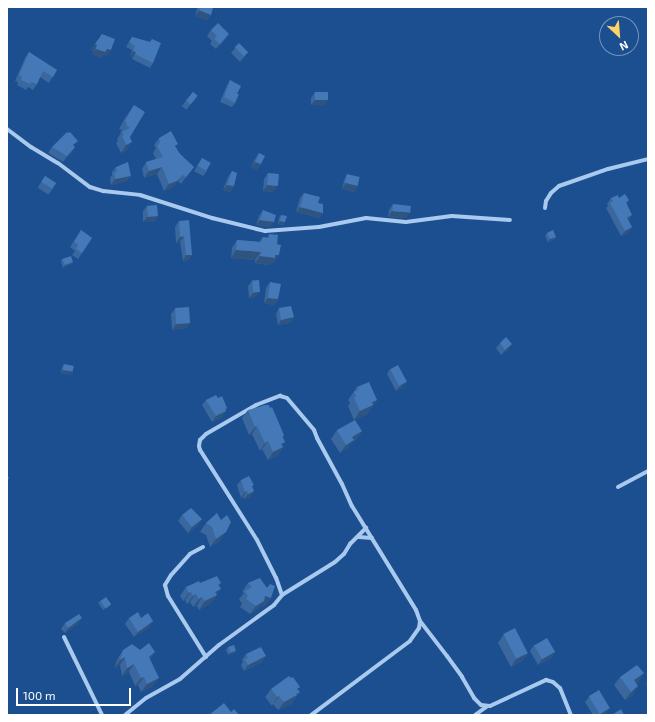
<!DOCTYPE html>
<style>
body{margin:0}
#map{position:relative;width:655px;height:722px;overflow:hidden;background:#1b4f8f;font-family:"Exo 2",sans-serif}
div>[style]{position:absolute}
.minor>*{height:4px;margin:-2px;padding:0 2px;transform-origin:2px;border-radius:2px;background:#a9c9ee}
.wall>*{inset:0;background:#3a679d;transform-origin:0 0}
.shaded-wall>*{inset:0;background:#305480}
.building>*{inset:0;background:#4478b7;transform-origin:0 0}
span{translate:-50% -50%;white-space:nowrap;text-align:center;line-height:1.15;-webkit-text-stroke:3px #1b4f8f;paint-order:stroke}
.frame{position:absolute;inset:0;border:8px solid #fff;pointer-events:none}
.north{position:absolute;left:599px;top:16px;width:40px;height:40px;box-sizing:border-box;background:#1b4f8f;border:1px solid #7695bc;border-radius:50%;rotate:154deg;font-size:11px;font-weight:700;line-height:16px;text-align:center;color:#fff}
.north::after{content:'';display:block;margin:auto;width:14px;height:18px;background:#ffd166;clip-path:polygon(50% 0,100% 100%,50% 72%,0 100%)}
.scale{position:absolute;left:16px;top:688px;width:115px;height:18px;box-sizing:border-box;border:2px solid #fff;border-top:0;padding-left:5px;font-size:12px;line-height:14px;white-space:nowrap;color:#fff;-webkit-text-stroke:3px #1b4f8f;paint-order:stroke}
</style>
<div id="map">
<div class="minor">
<i style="left:7px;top:129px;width:30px;rotate:37deg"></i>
<i style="left:31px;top:147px;width:31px;rotate:31deg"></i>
<i style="left:58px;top:163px;width:40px;rotate:37deg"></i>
<i style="left:90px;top:187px;width:14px;rotate:17deg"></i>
<i style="left:103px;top:191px;width:37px;rotate:6deg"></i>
<i style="left:140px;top:195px;width:76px;rotate:17.7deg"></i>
<i style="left:212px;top:218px;width:55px;rotate:13.8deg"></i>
<i style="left:265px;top:231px;width:54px;rotate:-4.2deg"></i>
<i style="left:319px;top:227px;width:48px;rotate:-10.8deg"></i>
<i style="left:366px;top:218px;width:40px;rotate:5.7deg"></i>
<i style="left:406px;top:222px;width:46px;rotate:-7.4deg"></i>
<i style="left:452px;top:216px;width:58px;rotate:3.9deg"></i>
<i style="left:545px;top:208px;width:7px;rotate:-82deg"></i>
<i style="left:546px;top:201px;width:9px;rotate:-58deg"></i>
<i style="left:551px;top:193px;width:11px;rotate:-41deg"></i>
<i style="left:559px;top:186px;width:52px;rotate:-19.1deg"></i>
<i style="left:608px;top:169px;width:41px;rotate:-14deg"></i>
<i style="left:618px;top:487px;width:34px;rotate:-28deg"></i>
<i style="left:359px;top:537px;width:13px;rotate:4deg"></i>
<i style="left:203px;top:547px;width:15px;rotate:152deg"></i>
<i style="left:190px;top:554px;width:28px;rotate:132deg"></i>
<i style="left:171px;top:575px;width:12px;rotate:121deg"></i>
<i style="left:165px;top:585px;width:11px;rotate:75deg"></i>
<i style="left:168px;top:596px;width:72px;rotate:58.1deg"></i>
<i style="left:282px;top:595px;width:18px;rotate:-109deg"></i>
<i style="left:276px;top:578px;width:42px;rotate:-116.6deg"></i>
<i style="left:257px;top:540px;width:107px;rotate:-122.3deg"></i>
<i style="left:200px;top:450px;width:4px;rotate:-104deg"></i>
<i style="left:199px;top:446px;width:6px;rotate:-81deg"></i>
<i style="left:200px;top:440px;width:8px;rotate:-45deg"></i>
<i style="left:206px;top:434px;width:58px;rotate:-30.1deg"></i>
<i style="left:256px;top:405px;width:26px;rotate:-21deg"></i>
<i style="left:280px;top:396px;width:7px;rotate:16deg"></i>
<i style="left:287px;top:398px;width:42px;rotate:49.8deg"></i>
<i style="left:314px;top:430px;width:9px;rotate:69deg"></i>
<i style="left:317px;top:438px;width:52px;rotate:61.5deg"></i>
<i style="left:342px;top:484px;width:24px;rotate:66deg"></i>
<i style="left:352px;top:506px;width:122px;rotate:58.4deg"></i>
<i style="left:416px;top:610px;width:12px;rotate:70deg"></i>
<i style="left:420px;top:621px;width:7px;rotate:98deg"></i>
<i style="left:419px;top:628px;width:16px;rotate:125deg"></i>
<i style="left:410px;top:641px;width:124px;rotate:143.2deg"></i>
<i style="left:420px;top:621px;width:44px;rotate:52.4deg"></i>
<i style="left:447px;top:656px;width:26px;rotate:54deg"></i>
<i style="left:462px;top:677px;width:24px;rotate:60deg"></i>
<i style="left:474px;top:698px;width:10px;rotate:45deg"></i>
<i style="left:481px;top:705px;width:9px;rotate:6deg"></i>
<i style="left:490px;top:706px;width:62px;rotate:-24.9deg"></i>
<i style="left:546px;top:680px;width:7px;rotate:16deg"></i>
<i style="left:553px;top:682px;width:9px;rotate:41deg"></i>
<i style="left:560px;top:688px;width:29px;rotate:68deg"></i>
<i style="left:64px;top:637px;width:87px;rotate:64deg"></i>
<i style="left:125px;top:715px;width:27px;rotate:-39deg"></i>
<i style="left:146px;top:698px;width:39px;rotate:-29deg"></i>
<i style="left:180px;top:679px;width:52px;rotate:-41.1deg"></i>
<i style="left:219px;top:645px;width:68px;rotate:-36deg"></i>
<i style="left:274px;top:605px;width:13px;rotate:-51deg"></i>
<i style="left:282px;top:595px;width:62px;rotate:-31.9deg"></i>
<i style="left:335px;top:562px;width:12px;rotate:-42deg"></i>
<i style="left:344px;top:554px;width:12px;rotate:-59deg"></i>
<i style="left:350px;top:544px;width:23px;rotate:-45deg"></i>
<i style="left:475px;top:715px;width:14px;rotate:-36deg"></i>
</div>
<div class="wall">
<i style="clip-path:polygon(198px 7px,211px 7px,211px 15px,207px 20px,195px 16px,197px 9px)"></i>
<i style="clip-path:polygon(211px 30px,226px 39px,216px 49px,210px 44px,212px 41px,207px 36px)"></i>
<i style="clip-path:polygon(102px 34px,107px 56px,104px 54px,101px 58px,92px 54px,94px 51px,91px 50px)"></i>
<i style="clip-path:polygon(132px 37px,150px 42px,152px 39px,153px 63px,150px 68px,132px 59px,133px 57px,130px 56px,132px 50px,126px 47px)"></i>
<i style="clip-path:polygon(235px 48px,248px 52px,240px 62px,231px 53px)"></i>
<i style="clip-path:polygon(29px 52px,57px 70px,49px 83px,40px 77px,37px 84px,33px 90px,28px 87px,26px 90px,17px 85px,18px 82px,15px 81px,25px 58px)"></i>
<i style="clip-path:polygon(230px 80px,237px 94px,235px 103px,232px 107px,220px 102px,227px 85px)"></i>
<i style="left:193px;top:92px;width:6px;height:18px;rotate:39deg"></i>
<i style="clip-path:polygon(315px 92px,328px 99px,324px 105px,311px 105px,311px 98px)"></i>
<i style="clip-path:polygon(134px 105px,130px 137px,127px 150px,121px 153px,116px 143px,118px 141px,117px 139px,121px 133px,120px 133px,122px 130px,119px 129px,125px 118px)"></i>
<i style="clip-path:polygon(159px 138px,176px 148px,180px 154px,194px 167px,181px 184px,178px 181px,172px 188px,164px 191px,157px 174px,144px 178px,142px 169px,146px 162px,156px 159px,153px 153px,156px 148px,154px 145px)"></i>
<i style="clip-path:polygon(52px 147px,75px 147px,71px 153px,63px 162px,48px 153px)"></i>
<i style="clip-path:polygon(259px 153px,261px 164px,257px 170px,251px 167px,255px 159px)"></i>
<i style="clip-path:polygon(202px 158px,207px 171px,203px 176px,194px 171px)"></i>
<i style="clip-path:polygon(116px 167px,127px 181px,111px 185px,110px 178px,112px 175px,112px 172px)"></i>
<i style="clip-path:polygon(232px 171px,234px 186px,230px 192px,223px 190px,228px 177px)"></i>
<i style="clip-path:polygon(268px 173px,277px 186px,273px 192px,263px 191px,264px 179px)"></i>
<i style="clip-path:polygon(347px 174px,358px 186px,354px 192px,342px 189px,344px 180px)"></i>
<i style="left:45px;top:176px;width:13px;height:14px;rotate:32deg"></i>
<i style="clip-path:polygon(304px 193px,318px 203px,323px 213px,319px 218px,296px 212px,300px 198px)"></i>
<i style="clip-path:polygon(611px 198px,619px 198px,629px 200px,626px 204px,629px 221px,632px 227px,628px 233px,621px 236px,606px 208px,608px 206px,607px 204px)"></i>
<i style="clip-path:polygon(393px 204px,406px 218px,388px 217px,389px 210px)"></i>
<i style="clip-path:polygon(147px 206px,158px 216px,154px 222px,143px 222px,143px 211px)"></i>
<i style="clip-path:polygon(263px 210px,270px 227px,256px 225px,259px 216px)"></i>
<i style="clip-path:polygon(281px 215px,285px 222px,283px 225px,278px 224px,279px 218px)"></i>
<i style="clip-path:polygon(179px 221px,192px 255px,188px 260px,183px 261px,180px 242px,176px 243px,175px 227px)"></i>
<i style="clip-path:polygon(81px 230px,92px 238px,78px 259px,72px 255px,75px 251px,70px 247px)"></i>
<i style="clip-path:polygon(547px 233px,556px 237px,554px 240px,548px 242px,545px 236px)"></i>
<i style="clip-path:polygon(269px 234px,274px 263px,271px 263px,269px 265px,255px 263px,255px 260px,231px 258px,232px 248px,237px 240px,259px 242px,263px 237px,267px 238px)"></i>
<i style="clip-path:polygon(62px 259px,73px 262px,71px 264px,63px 268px,61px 262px)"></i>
<i style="clip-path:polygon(252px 281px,256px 297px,249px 298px,248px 286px)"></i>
<i style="clip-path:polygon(270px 282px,278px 299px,274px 305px,264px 303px,266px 288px)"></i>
<i style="clip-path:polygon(279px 308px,294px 317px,290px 323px,278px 325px,276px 314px)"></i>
<i style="clip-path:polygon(175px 309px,190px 323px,186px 328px,172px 330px,171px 314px)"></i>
<i style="clip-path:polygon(500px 343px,508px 350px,501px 355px,496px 348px)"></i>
<i style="clip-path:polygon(64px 364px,71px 375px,61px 373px,62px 367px)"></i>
<i style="clip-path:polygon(390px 369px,403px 387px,396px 391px,387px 374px)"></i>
<i style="clip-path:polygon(357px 387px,377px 400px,367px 414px,354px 420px,348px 406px,350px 403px,348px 400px)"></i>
<i style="clip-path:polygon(218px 398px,227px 408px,222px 417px,212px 422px,202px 405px,206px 400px)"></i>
<i style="clip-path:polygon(248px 410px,284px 435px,283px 437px,285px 442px,282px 446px,283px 447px,278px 455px,268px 460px,262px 449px,260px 451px,252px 434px,249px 435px,242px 418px)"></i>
<i style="clip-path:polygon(337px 430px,362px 431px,356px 440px,352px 442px,348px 448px,340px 453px,331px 439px)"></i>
<i style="clip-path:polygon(241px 480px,252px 488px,254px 491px,250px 497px,244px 499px,243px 497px,241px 498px,237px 485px)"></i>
<i style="clip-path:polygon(217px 513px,220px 541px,210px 547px,206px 535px,200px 532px,206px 523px)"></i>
<i style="clip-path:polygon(182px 515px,202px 519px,198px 525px,188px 533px,178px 521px)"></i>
<i style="clip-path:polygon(260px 578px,265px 606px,260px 605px,258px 609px,250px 614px,240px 607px,242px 604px,239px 599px,244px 593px,242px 592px,248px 583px)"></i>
<i style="clip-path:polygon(200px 583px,221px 583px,219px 585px,217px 595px,211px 603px,199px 610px,197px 606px,193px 607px,190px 602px,187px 604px,185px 600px,183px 601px,180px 596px,186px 587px)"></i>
<i style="clip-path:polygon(100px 601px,111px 604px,109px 607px,103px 610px,98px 603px)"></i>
<i style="clip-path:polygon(129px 618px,141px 618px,153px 621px,149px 627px,134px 637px,125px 624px)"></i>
<i style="clip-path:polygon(65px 623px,78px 624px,65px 633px,61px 629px)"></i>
<i style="clip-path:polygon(504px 634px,528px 653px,522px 661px,511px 667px,498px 643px)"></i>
<i style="clip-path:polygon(534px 645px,555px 652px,551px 658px,538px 665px,530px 651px)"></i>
<i style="clip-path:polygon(228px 647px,236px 651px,234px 653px,228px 655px,226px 650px)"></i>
<i style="clip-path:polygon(123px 650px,150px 660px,153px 686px,141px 692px,138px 685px,135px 686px,129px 672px,122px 676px,120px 665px,114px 668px,118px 658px)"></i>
<i style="clip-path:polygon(246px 654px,262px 662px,244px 671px,241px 665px,243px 662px,242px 660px)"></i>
<i style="clip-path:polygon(644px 673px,638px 682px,636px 683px,633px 695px,625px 700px,614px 685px,620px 677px)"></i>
<i style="clip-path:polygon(648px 681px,648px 687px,646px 684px)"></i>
<i style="clip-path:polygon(271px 689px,298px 690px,300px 692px,291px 704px,278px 710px,273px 704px,272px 706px,265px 697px)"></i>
<i style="clip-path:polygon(589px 697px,606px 714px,604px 715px,593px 715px,585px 702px)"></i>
</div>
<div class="shaded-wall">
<i style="clip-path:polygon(199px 10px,211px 15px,207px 20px,195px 16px)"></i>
<i style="clip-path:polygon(229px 34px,226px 39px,216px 49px,220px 44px)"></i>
<i style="clip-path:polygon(95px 44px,97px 45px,94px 51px,91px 50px)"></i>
<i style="clip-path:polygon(96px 49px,107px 49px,111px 50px,107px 56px,104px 54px,101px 58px,92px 54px)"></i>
<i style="clip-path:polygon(133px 51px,136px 52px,133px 57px,130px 56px)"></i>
<i style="clip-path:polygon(328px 99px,324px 105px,311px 105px,315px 100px)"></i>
<i style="clip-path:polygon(132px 142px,127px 150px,121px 153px,126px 145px)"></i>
<i style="clip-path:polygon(75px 147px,71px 153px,63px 162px,67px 156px)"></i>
<i style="clip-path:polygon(255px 162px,261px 164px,257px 170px,251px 167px)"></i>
<i style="clip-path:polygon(162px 167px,157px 174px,144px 178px,149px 171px)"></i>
<i style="clip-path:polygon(183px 175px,178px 181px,172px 188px,164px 191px,169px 184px)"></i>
<i style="clip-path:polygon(131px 176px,127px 181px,111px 185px,115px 179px)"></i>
<i style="clip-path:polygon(346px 183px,358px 186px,354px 192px,342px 189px)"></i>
<i style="clip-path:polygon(227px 185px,234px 186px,230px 192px,223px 190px)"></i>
<i style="clip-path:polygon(267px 185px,277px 186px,273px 192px,263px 191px)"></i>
<i style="clip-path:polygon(300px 207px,323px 213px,319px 218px,296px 212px)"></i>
<i style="clip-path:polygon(392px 211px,410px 213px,406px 218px,388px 217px)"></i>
<i style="clip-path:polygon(632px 215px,629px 221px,627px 218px)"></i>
<i style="clip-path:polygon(158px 216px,154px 222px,143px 222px,147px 217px)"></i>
<i style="clip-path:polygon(260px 220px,274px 222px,270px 227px,256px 225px)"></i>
<i style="clip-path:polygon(280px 221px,285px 222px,283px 225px,278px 224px)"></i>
<i style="clip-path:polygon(632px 227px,628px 233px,621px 236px,625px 231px)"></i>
<i style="clip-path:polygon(184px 236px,180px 242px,176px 243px,180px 237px)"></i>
<i style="clip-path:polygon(556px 237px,554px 240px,548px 242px,550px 239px)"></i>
<i style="clip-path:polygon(236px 250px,261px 252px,255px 260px,231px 258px)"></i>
<i style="clip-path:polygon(186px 255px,192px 255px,188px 260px,183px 261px)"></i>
<i style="clip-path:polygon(275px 255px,279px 255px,274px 263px,271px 263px,269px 265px,255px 263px,260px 256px)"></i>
<i style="clip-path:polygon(73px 262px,71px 264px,63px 268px,65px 265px)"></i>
<i style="clip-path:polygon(260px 292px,256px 297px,249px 298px,253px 293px)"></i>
<i style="clip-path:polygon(268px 298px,278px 299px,274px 305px,264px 303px)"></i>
<i style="clip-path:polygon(294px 317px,290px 323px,278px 325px,281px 320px)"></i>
<i style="clip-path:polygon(190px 323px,186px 328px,172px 330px,176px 324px)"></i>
<i style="clip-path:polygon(512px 344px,508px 350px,501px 355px,505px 350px)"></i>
<i style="clip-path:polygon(63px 370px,73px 372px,71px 375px,61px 373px)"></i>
<i style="clip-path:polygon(407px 382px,403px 387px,396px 391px,400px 386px)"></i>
<i style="clip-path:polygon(377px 400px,367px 414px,354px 420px,360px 411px,372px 402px)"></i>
<i style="clip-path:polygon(227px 408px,223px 413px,226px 411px,222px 417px,212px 422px,216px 416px)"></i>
<i style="clip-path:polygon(257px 426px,252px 434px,249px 435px,255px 427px)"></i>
<i style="clip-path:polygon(362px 431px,356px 440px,352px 442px,348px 448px,340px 453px,352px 437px)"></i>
<i style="clip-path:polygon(268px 441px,262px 449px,260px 451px,265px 443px)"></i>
<i style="clip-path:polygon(285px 442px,280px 449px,283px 447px,278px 455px,268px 460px,273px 452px,281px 444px)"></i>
<i style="clip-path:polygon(247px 491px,243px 497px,241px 498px,245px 492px)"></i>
<i style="clip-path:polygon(254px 491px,250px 497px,244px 499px,248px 494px)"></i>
<i style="clip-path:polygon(202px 519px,198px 525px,188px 533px,192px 527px)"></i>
<i style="clip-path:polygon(226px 532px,220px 541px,210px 547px,216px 539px)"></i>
<i style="clip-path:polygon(221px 589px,211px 603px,199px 610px,205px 601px,215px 592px)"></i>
<i style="clip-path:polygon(191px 592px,185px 600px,183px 601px,189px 593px)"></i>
<i style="clip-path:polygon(196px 594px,190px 602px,187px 604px,193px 596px)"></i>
<i style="clip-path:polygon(265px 596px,271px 598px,265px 606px,260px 605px,258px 609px,250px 614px,256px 606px)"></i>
<i style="clip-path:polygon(202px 597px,197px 606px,193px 607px,199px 599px)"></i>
<i style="clip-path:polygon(111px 604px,109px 607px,103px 610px,105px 608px)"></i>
<i style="clip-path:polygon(82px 618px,78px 624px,65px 633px,68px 628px)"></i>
<i style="clip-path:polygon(153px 621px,149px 627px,134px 637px,138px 632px)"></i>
<i style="clip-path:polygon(236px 651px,234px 653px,228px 655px,230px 653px)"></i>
<i style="clip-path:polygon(155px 652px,150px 660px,149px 657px)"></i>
<i style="clip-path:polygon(555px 652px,551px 658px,538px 665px,542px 659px)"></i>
<i style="clip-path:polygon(528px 653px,522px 661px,511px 667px,516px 659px)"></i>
<i style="clip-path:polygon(266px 656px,262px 662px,244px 671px,248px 665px)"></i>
<i style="clip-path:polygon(125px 657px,120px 665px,114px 668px,120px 660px)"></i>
<i style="clip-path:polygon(134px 664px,129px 672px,122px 676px,127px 668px)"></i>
<i style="clip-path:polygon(644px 673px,638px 682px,628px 688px,634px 680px)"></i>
<i style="clip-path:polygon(144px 677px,138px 685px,135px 686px,141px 678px)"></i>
<i style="clip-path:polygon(159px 678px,153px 686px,141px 692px,147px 684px)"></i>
<i style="clip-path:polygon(638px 686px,633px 695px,625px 700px,631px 692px)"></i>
<i style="clip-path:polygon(300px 692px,291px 704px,278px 710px,284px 702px)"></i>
<i style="clip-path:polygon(279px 696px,273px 704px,272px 706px,277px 697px)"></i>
<i style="clip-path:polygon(610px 708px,606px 714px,604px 715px,599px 715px)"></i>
</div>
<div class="building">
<i style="clip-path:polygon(200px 7px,211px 7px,213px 8px,211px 15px,199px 10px)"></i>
<i style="clip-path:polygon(218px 23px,229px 34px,220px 44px,214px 39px,217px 36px,211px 30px)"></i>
<i style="clip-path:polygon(102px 34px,115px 39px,111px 50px,107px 49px,105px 52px,96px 49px,97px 45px,95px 44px)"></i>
<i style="clip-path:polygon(132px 37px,150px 42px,152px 39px,161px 43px,153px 63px,135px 54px,136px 52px,133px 51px,135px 46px,129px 42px)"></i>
<i style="left:239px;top:43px;width:13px;height:6px;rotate:45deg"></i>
<i style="clip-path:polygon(29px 52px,57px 70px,53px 77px,43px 71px,37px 84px,31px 82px,30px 84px,21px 80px,22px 77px,19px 75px)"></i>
<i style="clip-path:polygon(230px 80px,241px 86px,237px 94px,239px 94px,235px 103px,224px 97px)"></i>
<i style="left:193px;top:92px;width:6px;height:11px;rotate:39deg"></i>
<i style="left:315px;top:92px;width:13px;height:8px"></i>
<i style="clip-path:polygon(134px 105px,145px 112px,130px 137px,132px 142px,126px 145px,122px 136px,124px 135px,122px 132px,130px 128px,126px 125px,127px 123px,125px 121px)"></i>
<i style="clip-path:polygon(171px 131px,178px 144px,175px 146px,180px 154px,194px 167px,186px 177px,183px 175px,177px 181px,169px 184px,162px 167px,149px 171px,146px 162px,163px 157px,157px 146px,160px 142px,159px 138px)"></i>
<i style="clip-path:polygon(67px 132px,68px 133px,70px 132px,78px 141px,73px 145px,75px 147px,67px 156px,52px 147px)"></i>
<i style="clip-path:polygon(259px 153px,265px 156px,261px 164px,255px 162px)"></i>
<i style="left:202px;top:158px;width:10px;height:9px;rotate:29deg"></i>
<i style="clip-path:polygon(128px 162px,131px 176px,115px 179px,114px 173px,117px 172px,116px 167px)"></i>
<i style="clip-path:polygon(232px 171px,237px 173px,234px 186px,227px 185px)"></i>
<i style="left:268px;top:173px;width:11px;height:12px;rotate:5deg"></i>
<i style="left:347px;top:174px;width:13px;height:9px;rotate:13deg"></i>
<i style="left:45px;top:176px;width:13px;height:7px;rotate:32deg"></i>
<i style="clip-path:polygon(304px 193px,320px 197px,318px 203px,323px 204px,323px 213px,300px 207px)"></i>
<i style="clip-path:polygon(625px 194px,629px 200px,626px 202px,632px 215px,627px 218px,632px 227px,625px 231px,610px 203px,613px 201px,611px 198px,618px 195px,619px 198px)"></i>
<i style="left:393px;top:204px;width:18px;height:7px;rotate:6deg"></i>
<i style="left:157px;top:205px;width:11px;height:10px;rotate:85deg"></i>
<i style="clip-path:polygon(263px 210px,276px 215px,274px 222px,260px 220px)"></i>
<i style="clip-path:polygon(281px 215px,287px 216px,285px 222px,280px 221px)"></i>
<i style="clip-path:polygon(189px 220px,192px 255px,186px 255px,184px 236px,180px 237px,179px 221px)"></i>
<i style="clip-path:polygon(81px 230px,92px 238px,82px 253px,76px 249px,78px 245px,74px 242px)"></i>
<i style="clip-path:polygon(553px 230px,556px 237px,550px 239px,547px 233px)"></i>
<i style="clip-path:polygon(269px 234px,278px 235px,277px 244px,281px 245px,279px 255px,275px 255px,275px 258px,260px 256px,261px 252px,236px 250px,237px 240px,261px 242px,263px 237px,269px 238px)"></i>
<i style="clip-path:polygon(71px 256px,73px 262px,65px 265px,62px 259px)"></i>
<i style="left:259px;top:280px;width:12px;height:7px;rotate:85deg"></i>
<i style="clip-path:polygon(270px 282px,281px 284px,278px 299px,268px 298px)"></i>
<i style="clip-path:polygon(291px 306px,294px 317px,281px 320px,279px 308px)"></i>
<i style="left:189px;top:307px;width:16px;height:14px;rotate:86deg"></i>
<i style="clip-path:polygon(506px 337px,512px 344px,505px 350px,500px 343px)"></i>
<i style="left:64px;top:364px;width:10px;height:6px;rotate:11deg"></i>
<i style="left:398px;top:365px;width:19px;height:9px;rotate:62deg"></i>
<i style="clip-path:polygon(369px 382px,377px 400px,372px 402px,373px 405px,360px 411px,354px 398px,356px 396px,354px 392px,358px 390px,357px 387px)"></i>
<i style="clip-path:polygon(216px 395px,218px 398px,222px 396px,227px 408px,225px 409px,226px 411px,216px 416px,206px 400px)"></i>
<i style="clip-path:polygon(265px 405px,269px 405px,270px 408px,272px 407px,284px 435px,282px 436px,285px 442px,281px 444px,283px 447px,273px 452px,268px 441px,265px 443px,257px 426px,255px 427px,248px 410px)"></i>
<i style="clip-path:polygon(355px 420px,362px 431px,352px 437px,354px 440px,346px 445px,337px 430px)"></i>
<i style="clip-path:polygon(249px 476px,254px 485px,252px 486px,254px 491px,248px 494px,247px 491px,245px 492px,241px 480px)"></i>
<i style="clip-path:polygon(7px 477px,9px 477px,7px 484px)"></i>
<i style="clip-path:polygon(191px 508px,202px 519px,192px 527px,182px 515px)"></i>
<i style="clip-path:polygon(217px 513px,221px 520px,227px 515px,231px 522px,226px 532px,216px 539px,212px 527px,206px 523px)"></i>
<i style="clip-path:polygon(217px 576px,221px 583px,218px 584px,221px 589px,215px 592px,217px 595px,205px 601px,202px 597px,199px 599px,196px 594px,193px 596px,191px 592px,189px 593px,186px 587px,199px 581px,200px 583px)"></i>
<i style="clip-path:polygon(260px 578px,267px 588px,270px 584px,275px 586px,271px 598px,265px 596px,264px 601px,256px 606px,246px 599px,248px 596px,245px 591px,252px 587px,248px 583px)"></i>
<i style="left:106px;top:597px;width:9px;height:7px;rotate:54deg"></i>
<i style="clip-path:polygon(138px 612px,141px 618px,148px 613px,153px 621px,138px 632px,129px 618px)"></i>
<i style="clip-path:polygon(79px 614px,82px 618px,68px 628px,65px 623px)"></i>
<i style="left:515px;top:628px;width:28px;height:13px;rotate:63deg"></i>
<i style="left:547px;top:638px;width:16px;height:15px;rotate:60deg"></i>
<i style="clip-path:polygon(149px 643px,155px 652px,149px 657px,159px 678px,147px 684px,144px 677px,141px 678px,134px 664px,127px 668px,125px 657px,120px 660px,123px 650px,132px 644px,140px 650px)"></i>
<i style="left:234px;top:645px;width:6px;height:6px;rotate:72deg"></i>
<i style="clip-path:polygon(261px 647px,266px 656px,248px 665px,245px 659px,248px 658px,246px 654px)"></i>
<i style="clip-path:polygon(637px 665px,644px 673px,634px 680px,638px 686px,631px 692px,620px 677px)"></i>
<i style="clip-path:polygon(289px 676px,291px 678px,293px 677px,300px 687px,297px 689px,300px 692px,296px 694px,297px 695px,284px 702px,279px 696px,277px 697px,271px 689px)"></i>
<i style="left:599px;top:690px;width:21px;height:12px;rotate:59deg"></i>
<i style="clip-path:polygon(224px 703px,231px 712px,234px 709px,239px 715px,209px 715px)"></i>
<i style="clip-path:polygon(621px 709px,624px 715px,612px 715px)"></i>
</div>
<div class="frame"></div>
<div class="north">N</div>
<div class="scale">100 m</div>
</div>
